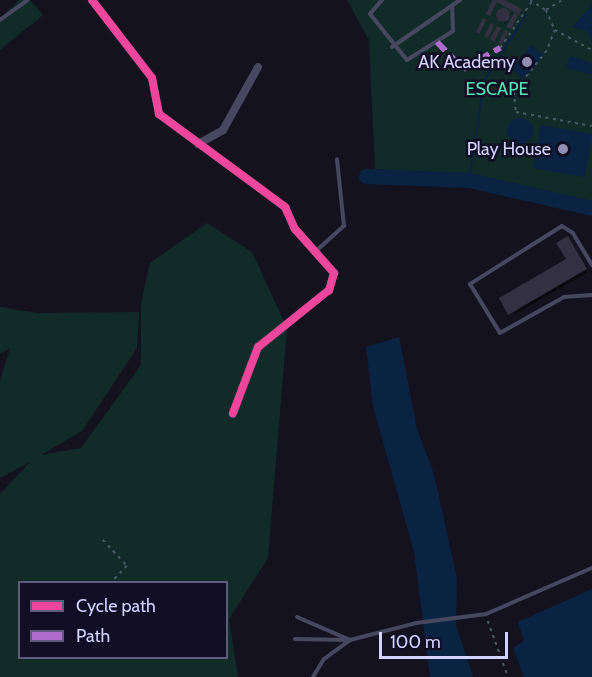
<!DOCTYPE html>
<style>
body{margin:0}
#map{position:relative;width:592px;height:677px;overflow:hidden;background:#14121f;font-family:Cabin,sans-serif}
div>[style]{position:absolute}
.green>*{inset:0;background:#112b29}
.water>*{inset:0;background:#0b2343;transform-origin:0 0}
.round{border-radius:50%}
.shadow>*{inset:0;background:#0007}
.stream>*{height:2px;margin:-1px;padding:0 1px;transform-origin:1px;border-radius:1px;background:#0b2343}
.river>*{height:15px;margin:-7.5px;padding:0 7.5px;transform-origin:7.5px;border-radius:7.5px;background:#0b2343}
.building>*{inset:0;background:#323041;transform-origin:0 0}
.path>*{height:1.5px;margin-top:-0.75px;transform-origin:0;background:repeating-linear-gradient(90deg,#495966 0 3px,transparent 0 7.5px)}
.lane>*{height:4px;margin:-2px;padding:0 2px;transform-origin:2px;border-radius:2px;background:#474860}
.street>*{height:8px;margin:-4px;padding:0 4px;transform-origin:4px;border-radius:4px;background:#474860}
.quiet>*{height:6px;margin-top:-3px;transform-origin:0;background:repeating-linear-gradient(90deg,#b06ccc 0 12px,transparent 0 18px)}
.cycleway>*{height:8px;margin:-4px;padding:0 4px;transform-origin:4px;border-radius:4px;background:#ed469a}
.dots>*{width:16px;height:16px;translate:-50% -50%;box-sizing:border-box;border:3px solid #100d24;border-radius:50%}
span{translate:-50% -50%;white-space:nowrap;text-align:center;line-height:1.15;-webkit-text-stroke:5px #100d24;paint-order:stroke}
.poi-label{font-size:18px;color:#d3d1ff}
.right{translate:-100% -50%;text-align:right}
.park-label{font-size:18px;color:#58e3b7}
.legend{position:absolute;left:18px;top:581px;width:210px;height:78px;box-sizing:border-box;background:#100d24;border:2px solid #5e5b7c;margin:0;padding:8px 10px;list-style:none;font-size:18px;color:#d3d1ff}
.legend li{display:flex;align-items:center;gap:12px;height:30px}
.legend b{width:30px;border:2px solid #5e5b7c}
.scale{position:absolute;left:379px;top:632px;width:129px;height:27px;box-sizing:border-box;border:3px solid #d3d1ff;border-top:0;padding-left:8px;font-size:18px;line-height:21px;white-space:nowrap;color:#d3d1ff;-webkit-text-stroke:4px #100d24;paint-order:stroke}
</style>
<div id="map">
<div class="green">
<i style="clip-path:polygon(19px 0,30px 0,43px 15px,0 50px,0 19px)"></i>
<i style="clip-path:polygon(347px 0,592px 0,592px 202px,478px 175px,375px 169px,369px 40px)"></i>
<i style="clip-path:polygon(evenodd,207px 223px,252px 252px,287px 328px,268px 558px,229px 619px,238px 677px,0 677px,0 494px,30px 462px,0 478px,0 381px,10px 348px,0 354px,0 307px,37px 313px,139px 312px,137px 348px,82px 431px,41px 455px,81px 448px,141px 365px,141px 303px,150px 263px,207px 223px,20px 582px,226px 582px,226px 658px,20px 658px,20px 582px)"></i>
</div>
<div class="water">
<i style="clip-path:polygon(592px 5px,592px 44px,588px 31px,572px 27px)"></i>
<i style="left:531px;top:45px;width:16px;height:31px;rotate:40deg"></i>
<i style="clip-path:polygon(570px 56px,591px 63px,592px 75px,566px 68px)"></i>
<i class="round" style="left:507px;top:118px;width:26px;height:26px"></i>
<i style="left:541px;top:125px;width:52px;height:44px;rotate:10deg"></i>
<i style="clip-path:polygon(399px 337px,417px 429px,434px 474px,457px 579px,456px 625px,473px 677px,430px 677px,414px 552px,373px 406px,366px 347px)"></i>
<i style="clip-path:polygon(592px 589px,592px 677px,524px 677px,513px 648px,524px 641px,518px 622px)"></i>
</div>
<div class="shadow">
<i style="clip-path:polygon(504px 9px,507px 11px,498px 19px,495px 16px)"></i>
<i style="clip-path:polygon(508px 12px,511px 14px,505px 24px,502px 21px)"></i>
<i style="clip-path:polygon(570px 240px,588px 272px,512px 316px,568px 260px)"></i>
</div>
<div class="stream">
<i style="left:469px;top:180px;width:100px;rotate:-81.4deg"></i>
<i style="left:484px;top:81px;width:78px;rotate:-57.5deg"></i>
</div>
<div class="river">
<i style="left:366px;top:176px;width:103px;rotate:2.2deg"></i>
<i style="left:469px;top:180px;width:126px;rotate:12.8deg"></i>
</div>
<div class="building">
<i style="clip-path:polygon(492px 0,505px 0,522px 9px,519px 15px,497px 2px,490px 16px,486px 14px)"></i>
<i class="round" style="left:496px;top:8px;width:14px;height:14px"></i>
<i style="clip-path:polygon(514px 13px,518px 15px,511px 29px,506px 27px)"></i>
<i style="left:483px;top:18px;width:4px;height:16px;rotate:27deg"></i>
<i style="left:491px;top:23px;width:4px;height:15px;rotate:27deg"></i>
<i style="clip-path:polygon(497px 26px,501px 28px,494px 42px,490px 39px)"></i>
<i style="left:505px;top:30px;width:4px;height:15px;rotate:27deg"></i>
<i style="clip-path:polygon(568px 236px,587px 269px,508px 315px,499px 298px,566px 259px,556px 243px)"></i>
</div>
<div class="path">
<i style="left:530px;top:0;width:19px;rotate:32deg"></i>
<i style="left:546px;top:10px;width:19px;rotate:-32deg"></i>
<i style="left:546px;top:10px;width:22px;rotate:66deg"></i>
<i style="left:555px;top:30px;width:42px;rotate:28.4deg"></i>
<i style="left:555px;top:30px;width:22px;rotate:111deg"></i>
<i style="left:547px;top:51px;width:53px;rotate:128.8deg"></i>
<i style="left:514px;top:92px;width:20px;rotate:84deg"></i>
<i style="left:516px;top:112px;width:77px;rotate:10.4deg"></i>
<i style="left:500px;top:48px;width:57px;rotate:-55.8deg"></i>
<i style="left:103px;top:540px;width:35px;rotate:47deg"></i>
<i style="left:127px;top:566px;width:22px;rotate:133deg"></i>
<i style="left:488px;top:621px;width:59px;rotate:70.3deg"></i>
</div>
<div class="lane">
<i style="left:382px;top:0;width:18px;rotate:131deg"></i>
<i style="left:370px;top:14px;width:59px;rotate:51.2deg"></i>
<i style="left:407px;top:60px;width:54px;rotate:-32.2deg"></i>
<i style="left:453px;top:31px;width:25px;rotate:-92deg"></i>
<i style="left:0;top:20px;width:34px;rotate:-36deg"></i>
<i style="left:392px;top:47px;width:83px;rotate:-34.7deg"></i>
<i style="left:316px;top:251px;width:38px;rotate:-42deg"></i>
<i style="left:344px;top:226px;width:67px;rotate:-96deg"></i>
<i style="left:592px;top:265px;width:37px;rotate:-121deg"></i>
<i style="left:573px;top:233px;width:13px;rotate:-148deg"></i>
<i style="left:562px;top:226px;width:109px;rotate:147.8deg"></i>
<i style="left:470px;top:284px;width:57px;rotate:58.5deg"></i>
<i style="left:500px;top:333px;width:73px;rotate:-29.4deg"></i>
<i style="left:564px;top:297px;width:28px;rotate:-4deg"></i>
<i style="left:297px;top:617px;width:58px;rotate:23.5deg"></i>
<i style="left:295px;top:639px;width:53px;rotate:1.1deg"></i>
<i style="left:313px;top:677px;width:21px;rotate:-59deg"></i>
<i style="left:324px;top:659px;width:32px;rotate:-36deg"></i>
<i style="left:350px;top:640px;width:68px;rotate:-14.4deg"></i>
<i style="left:416px;top:623px;width:71px;rotate:-7.3deg"></i>
<i style="left:486px;top:614px;width:116px;rotate:-23.5deg"></i>
</div>
<div class="street">
<i style="left:92px;top:0;width:98px;rotate:52.4deg"></i>
<i style="left:152px;top:78px;width:37px;rotate:79deg"></i>
<i style="left:159px;top:114px;width:157px;rotate:36.4deg"></i>
<i style="left:285px;top:207px;width:24px;rotate:66deg"></i>
<i style="left:295px;top:229px;width:59px;rotate:48.4deg"></i>
<i style="left:334px;top:273px;width:18px;rotate:106deg"></i>
<i style="left:329px;top:290px;width:91px;rotate:141.2deg"></i>
<i style="left:258px;top:347px;width:71px;rotate:110.7deg"></i>
<i style="left:198px;top:144px;width:29px;rotate:-29deg"></i>
<i style="left:223px;top:130px;width:72px;rotate:-60.9deg"></i>
</div>
<div class="quiet">
<i style="left:437px;top:42px;width:37px;rotate:46deg"></i>
<i style="left:463px;top:69px;width:43px;rotate:-29.6deg"></i>
</div>
<div class="cycleway">
<i style="left:92px;top:0;width:98px;rotate:52.4deg"></i>
<i style="left:152px;top:78px;width:37px;rotate:79deg"></i>
<i style="left:159px;top:114px;width:157px;rotate:36.4deg"></i>
<i style="left:285px;top:207px;width:24px;rotate:66deg"></i>
<i style="left:295px;top:229px;width:59px;rotate:48.4deg"></i>
<i style="left:334px;top:273px;width:18px;rotate:106deg"></i>
<i style="left:329px;top:290px;width:91px;rotate:141.2deg"></i>
<i style="left:258px;top:347px;width:71px;rotate:110.7deg"></i>
</div>
<div class="dots">
<i style="left:527px;top:62px;background:#908eb1"></i>
<i style="left:563px;top:149px;background:#908eb1"></i>
</div>
<div class="poi-label">
<span class="right" style="left:515px;top:62px">AK Academy</span>
<span class="right" style="left:551px;top:149px">Play House</span>
</div>
<div class="park-label">
<span style="left:497px;top:89px">ESCAPE</span>
</div>
<ul class="legend">
<li><b style="height:8px;background:#ed469a"></b>Cycle path</li>
<li><b style="height:8px;background:#b06ccc"></b>Path</li>
</ul>
<div class="scale">100 m</div>
</div>
